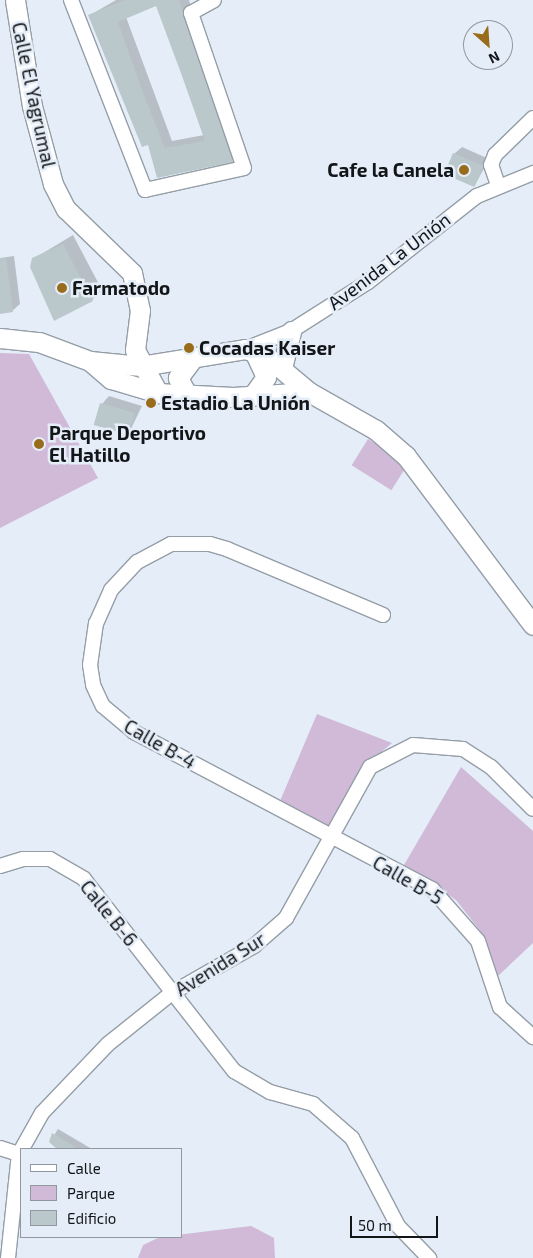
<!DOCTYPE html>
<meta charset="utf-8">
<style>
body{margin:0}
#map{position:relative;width:533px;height:1258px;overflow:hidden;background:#e5eef8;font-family:"Exo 2",sans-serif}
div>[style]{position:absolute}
.green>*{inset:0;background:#d0bad8;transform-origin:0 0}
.shadow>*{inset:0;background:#0003}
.building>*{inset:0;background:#bac8cb;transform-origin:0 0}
.roads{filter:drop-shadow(1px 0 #959ea7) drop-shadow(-1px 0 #959ea7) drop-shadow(0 1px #959ea7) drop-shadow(0 -1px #959ea7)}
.street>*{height:14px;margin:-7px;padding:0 7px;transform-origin:7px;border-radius:7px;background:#fff}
.secondary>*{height:19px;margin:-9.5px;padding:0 9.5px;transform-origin:9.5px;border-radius:9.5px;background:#fff}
.dots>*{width:14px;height:14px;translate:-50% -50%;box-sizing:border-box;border:2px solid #e5eef8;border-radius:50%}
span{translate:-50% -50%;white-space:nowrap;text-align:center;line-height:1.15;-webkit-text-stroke:5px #e5eef8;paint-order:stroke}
.street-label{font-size:19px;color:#131619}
.poi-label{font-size:19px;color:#131619;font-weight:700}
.right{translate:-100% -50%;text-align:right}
.left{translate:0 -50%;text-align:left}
.legend{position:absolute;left:20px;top:1148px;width:162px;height:90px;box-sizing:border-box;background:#e5eef8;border:1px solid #91989f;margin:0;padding:6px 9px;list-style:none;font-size:15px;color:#131619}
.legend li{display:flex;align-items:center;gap:10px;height:25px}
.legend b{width:25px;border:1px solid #91989f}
.north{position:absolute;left:463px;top:20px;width:50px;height:50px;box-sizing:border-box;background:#e5eef8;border:1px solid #91989f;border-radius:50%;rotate:154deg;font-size:14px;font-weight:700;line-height:20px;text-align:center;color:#131619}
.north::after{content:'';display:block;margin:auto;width:18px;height:22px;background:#996c1b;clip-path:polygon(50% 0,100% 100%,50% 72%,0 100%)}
.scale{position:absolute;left:350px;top:1216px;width:88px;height:22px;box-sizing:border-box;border:2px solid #131619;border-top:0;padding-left:6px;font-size:15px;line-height:18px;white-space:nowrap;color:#131619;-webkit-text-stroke:4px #e5eef8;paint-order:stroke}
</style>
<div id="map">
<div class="green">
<i style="clip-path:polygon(0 353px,29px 354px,98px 478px,0 528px)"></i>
<i style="left:368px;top:439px;width:47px;height:31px;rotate:32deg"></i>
<i style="clip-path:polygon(317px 714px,392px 743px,367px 764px,329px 830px,280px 801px)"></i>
<i style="clip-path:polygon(461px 767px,533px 831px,533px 943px,498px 976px,485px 937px,456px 900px,404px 865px)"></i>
<i style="clip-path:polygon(251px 1226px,274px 1238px,275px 1258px,138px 1258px,143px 1245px,160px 1237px)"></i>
</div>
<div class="shadow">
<i style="clip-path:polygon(evenodd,116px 0,189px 0,239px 153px,232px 160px,158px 177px,149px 143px,90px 15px,116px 0,157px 4px,204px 135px,172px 141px,126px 17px,157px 4px)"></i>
<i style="clip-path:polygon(462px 147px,489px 159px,475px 185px,454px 154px)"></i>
<i style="clip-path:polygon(73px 235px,102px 290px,92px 300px,33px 259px)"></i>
<i style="clip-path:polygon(14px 256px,20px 304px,12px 311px,0 313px,0 258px)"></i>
<i style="clip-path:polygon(109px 396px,142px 406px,129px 433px,102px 404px)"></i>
<i style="clip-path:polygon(58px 1129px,92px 1149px,58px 1149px,50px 1142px)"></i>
</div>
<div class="building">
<i style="clip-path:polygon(evenodd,125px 0,179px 0,233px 162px,157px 178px,148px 145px,142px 147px,88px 15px,125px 0,156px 6px,182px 76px,205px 141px,165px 148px,143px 93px,118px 22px,156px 6px)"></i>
<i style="left:453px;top:153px;width:33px;height:23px;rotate:23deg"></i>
<i style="clip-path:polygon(63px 244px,93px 301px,54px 321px,30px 267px,32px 258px)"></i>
<i style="clip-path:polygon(0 258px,6px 258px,13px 312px,0 314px)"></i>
<i style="left:100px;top:403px;width:36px;height:23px;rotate:16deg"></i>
<i style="clip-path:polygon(52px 1133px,79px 1149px,57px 1149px,49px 1142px)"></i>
</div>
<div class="roads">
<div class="street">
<i style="left:71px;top:0;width:204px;rotate:68.7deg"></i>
<i style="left:145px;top:190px;width:101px;rotate:-12.5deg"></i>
<i style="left:244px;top:168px;width:164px;rotate:-108.9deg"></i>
<i style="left:191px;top:13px;width:26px;rotate:-29deg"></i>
<i style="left:498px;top:185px;width:21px;rotate:-109deg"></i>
<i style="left:491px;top:165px;width:11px;rotate:-68deg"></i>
<i style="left:495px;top:155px;width:53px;rotate:-44.2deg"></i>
<i style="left:245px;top:349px;width:49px;rotate:-21.4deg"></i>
<i style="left:291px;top:331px;width:91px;rotate:-32.5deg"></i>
<i style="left:368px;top:282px;width:139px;rotate:-38.3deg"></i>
<i style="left:477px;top:196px;width:61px;rotate:-22.3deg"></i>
<i style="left:383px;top:615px;width:169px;rotate:-157.1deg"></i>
<i style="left:227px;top:549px;width:18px;rotate:-164deg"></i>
<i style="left:210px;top:544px;width:39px;rotate:180deg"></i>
<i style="left:171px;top:544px;width:38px;rotate:152deg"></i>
<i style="left:137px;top:562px;width:38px;rotate:133deg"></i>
<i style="left:111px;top:590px;width:36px;rotate:114deg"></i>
<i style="left:96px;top:623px;width:42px;rotate:98.1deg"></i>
<i style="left:90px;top:665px;width:20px;rotate:81deg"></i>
<i style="left:93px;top:685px;width:23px;rotate:65deg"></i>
<i style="left:103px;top:706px;width:40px;rotate:40deg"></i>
<i style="left:134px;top:732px;width:337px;rotate:27.8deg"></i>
<i style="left:432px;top:889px;width:69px;rotate:48.5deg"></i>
<i style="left:478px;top:941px;width:70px;rotate:71.6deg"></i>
<i style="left:500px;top:1007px;width:45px;rotate:42.3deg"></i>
<i style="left:0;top:866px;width:24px;rotate:-17deg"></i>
<i style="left:23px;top:859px;width:27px"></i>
<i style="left:50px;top:859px;width:39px;rotate:30deg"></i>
<i style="left:84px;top:879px;width:244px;rotate:52deg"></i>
<i style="left:234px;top:1071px;width:42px;rotate:30.3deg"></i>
<i style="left:270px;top:1092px;width:45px;rotate:15.6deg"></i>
<i style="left:313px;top:1104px;width:52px;rotate:41.1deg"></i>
<i style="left:352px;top:1138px;width:99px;rotate:62.4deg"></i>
<i style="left:398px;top:1226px;width:45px;rotate:45.9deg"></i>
<i style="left:0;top:1148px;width:20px;rotate:18deg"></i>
<i style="left:8px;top:1258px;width:105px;rotate:-84deg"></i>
<i style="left:19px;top:1154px;width:47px;rotate:-60.7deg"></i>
<i style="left:42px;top:1113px;width:95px;rotate:-46.3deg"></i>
<i style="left:108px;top:1044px;width:82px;rotate:-38.6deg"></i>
<i style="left:172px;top:993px;width:95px;rotate:-29.8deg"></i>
<i style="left:254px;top:946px;width:43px;rotate:-41.2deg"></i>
<i style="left:286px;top:918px;width:173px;rotate:-60.9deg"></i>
<i style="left:370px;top:767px;width:48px;rotate:-27.1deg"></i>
<i style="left:413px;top:745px;width:50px;rotate:4.6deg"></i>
<i style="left:463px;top:749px;width:33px;rotate:33deg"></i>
<i style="left:491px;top:767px;width:59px;rotate:45deg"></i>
</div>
<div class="secondary">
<i style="left:15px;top:0;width:107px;rotate:80.9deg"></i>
<i style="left:32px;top:106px;width:81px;rotate:74.9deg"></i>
<i style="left:53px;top:184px;width:28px;rotate:63deg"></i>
<i style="left:66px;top:209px;width:92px;rotate:44.1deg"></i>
<i style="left:132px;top:273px;width:38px;rotate:78deg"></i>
<i style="left:140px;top:310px;width:40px;rotate:97.1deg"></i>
<i style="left:135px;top:350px;width:49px;rotate:61.9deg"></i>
<i style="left:0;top:338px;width:39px;rotate:6deg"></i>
<i style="left:39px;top:342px;width:54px;rotate:20.4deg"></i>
<i style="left:90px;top:361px;width:51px;rotate:5.6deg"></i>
<i style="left:141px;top:366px;width:105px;rotate:-9.3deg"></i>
<i style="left:245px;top:349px;width:22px;rotate:18deg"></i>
<i style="left:266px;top:356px;width:56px;rotate:39.9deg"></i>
<i style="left:309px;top:392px;width:77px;rotate:29.6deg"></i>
<i style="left:376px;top:430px;width:40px;rotate:41deg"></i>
<i style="left:406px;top:456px;width:211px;rotate:53.1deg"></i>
<i style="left:90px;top:361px;width:28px;rotate:41deg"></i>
<i style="left:111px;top:379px;width:49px;rotate:16.6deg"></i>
<i style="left:158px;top:393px;width:75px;rotate:3.1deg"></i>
<i style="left:233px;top:397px;width:76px;rotate:-3.8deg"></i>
<i style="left:282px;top:368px;width:38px;rotate:-76deg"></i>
<i style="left:253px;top:395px;width:22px;rotate:-54deg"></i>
<i style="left:266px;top:377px;width:29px;rotate:-115deg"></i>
<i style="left:188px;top:396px;width:21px;rotate:-119deg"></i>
<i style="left:178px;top:378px;width:21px;rotate:-53deg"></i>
</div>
</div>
<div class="dots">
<i style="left:464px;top:170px;background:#996c1b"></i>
<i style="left:62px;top:288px;background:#996c1b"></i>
<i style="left:189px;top:348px;background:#996c1b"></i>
<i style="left:151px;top:403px;background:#996c1b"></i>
<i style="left:39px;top:444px;background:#996c1b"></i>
</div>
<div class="street-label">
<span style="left:34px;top:95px;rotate:78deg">Calle El Yagrumal</span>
<span style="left:389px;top:261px;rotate:-37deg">Avenida La Unión</span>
<span style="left:160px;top:744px;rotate:30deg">Calle B-4</span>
<span style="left:408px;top:880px;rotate:30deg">Calle B-5</span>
<span style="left:109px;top:913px;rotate:51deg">Calle B-6</span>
<span style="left:220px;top:964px;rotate:-32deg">Avenida Sur</span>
</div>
<div class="poi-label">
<span class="right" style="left:454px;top:170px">Cafe la Canela</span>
<span class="left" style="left:72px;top:288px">Farmatodo</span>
<span class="left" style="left:199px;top:348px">Cocadas Kaiser</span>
<span class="left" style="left:161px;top:403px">Estadio La Unión</span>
<span class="left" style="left:49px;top:444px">Parque Deportivo<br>El Hatillo</span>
</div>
<ul class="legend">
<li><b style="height:6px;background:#fff"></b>Calle</li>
<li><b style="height:14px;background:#d0bad8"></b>Parque</li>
<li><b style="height:14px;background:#bac8cb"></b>Edificio</li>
</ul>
<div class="north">N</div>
<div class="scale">50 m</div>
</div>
